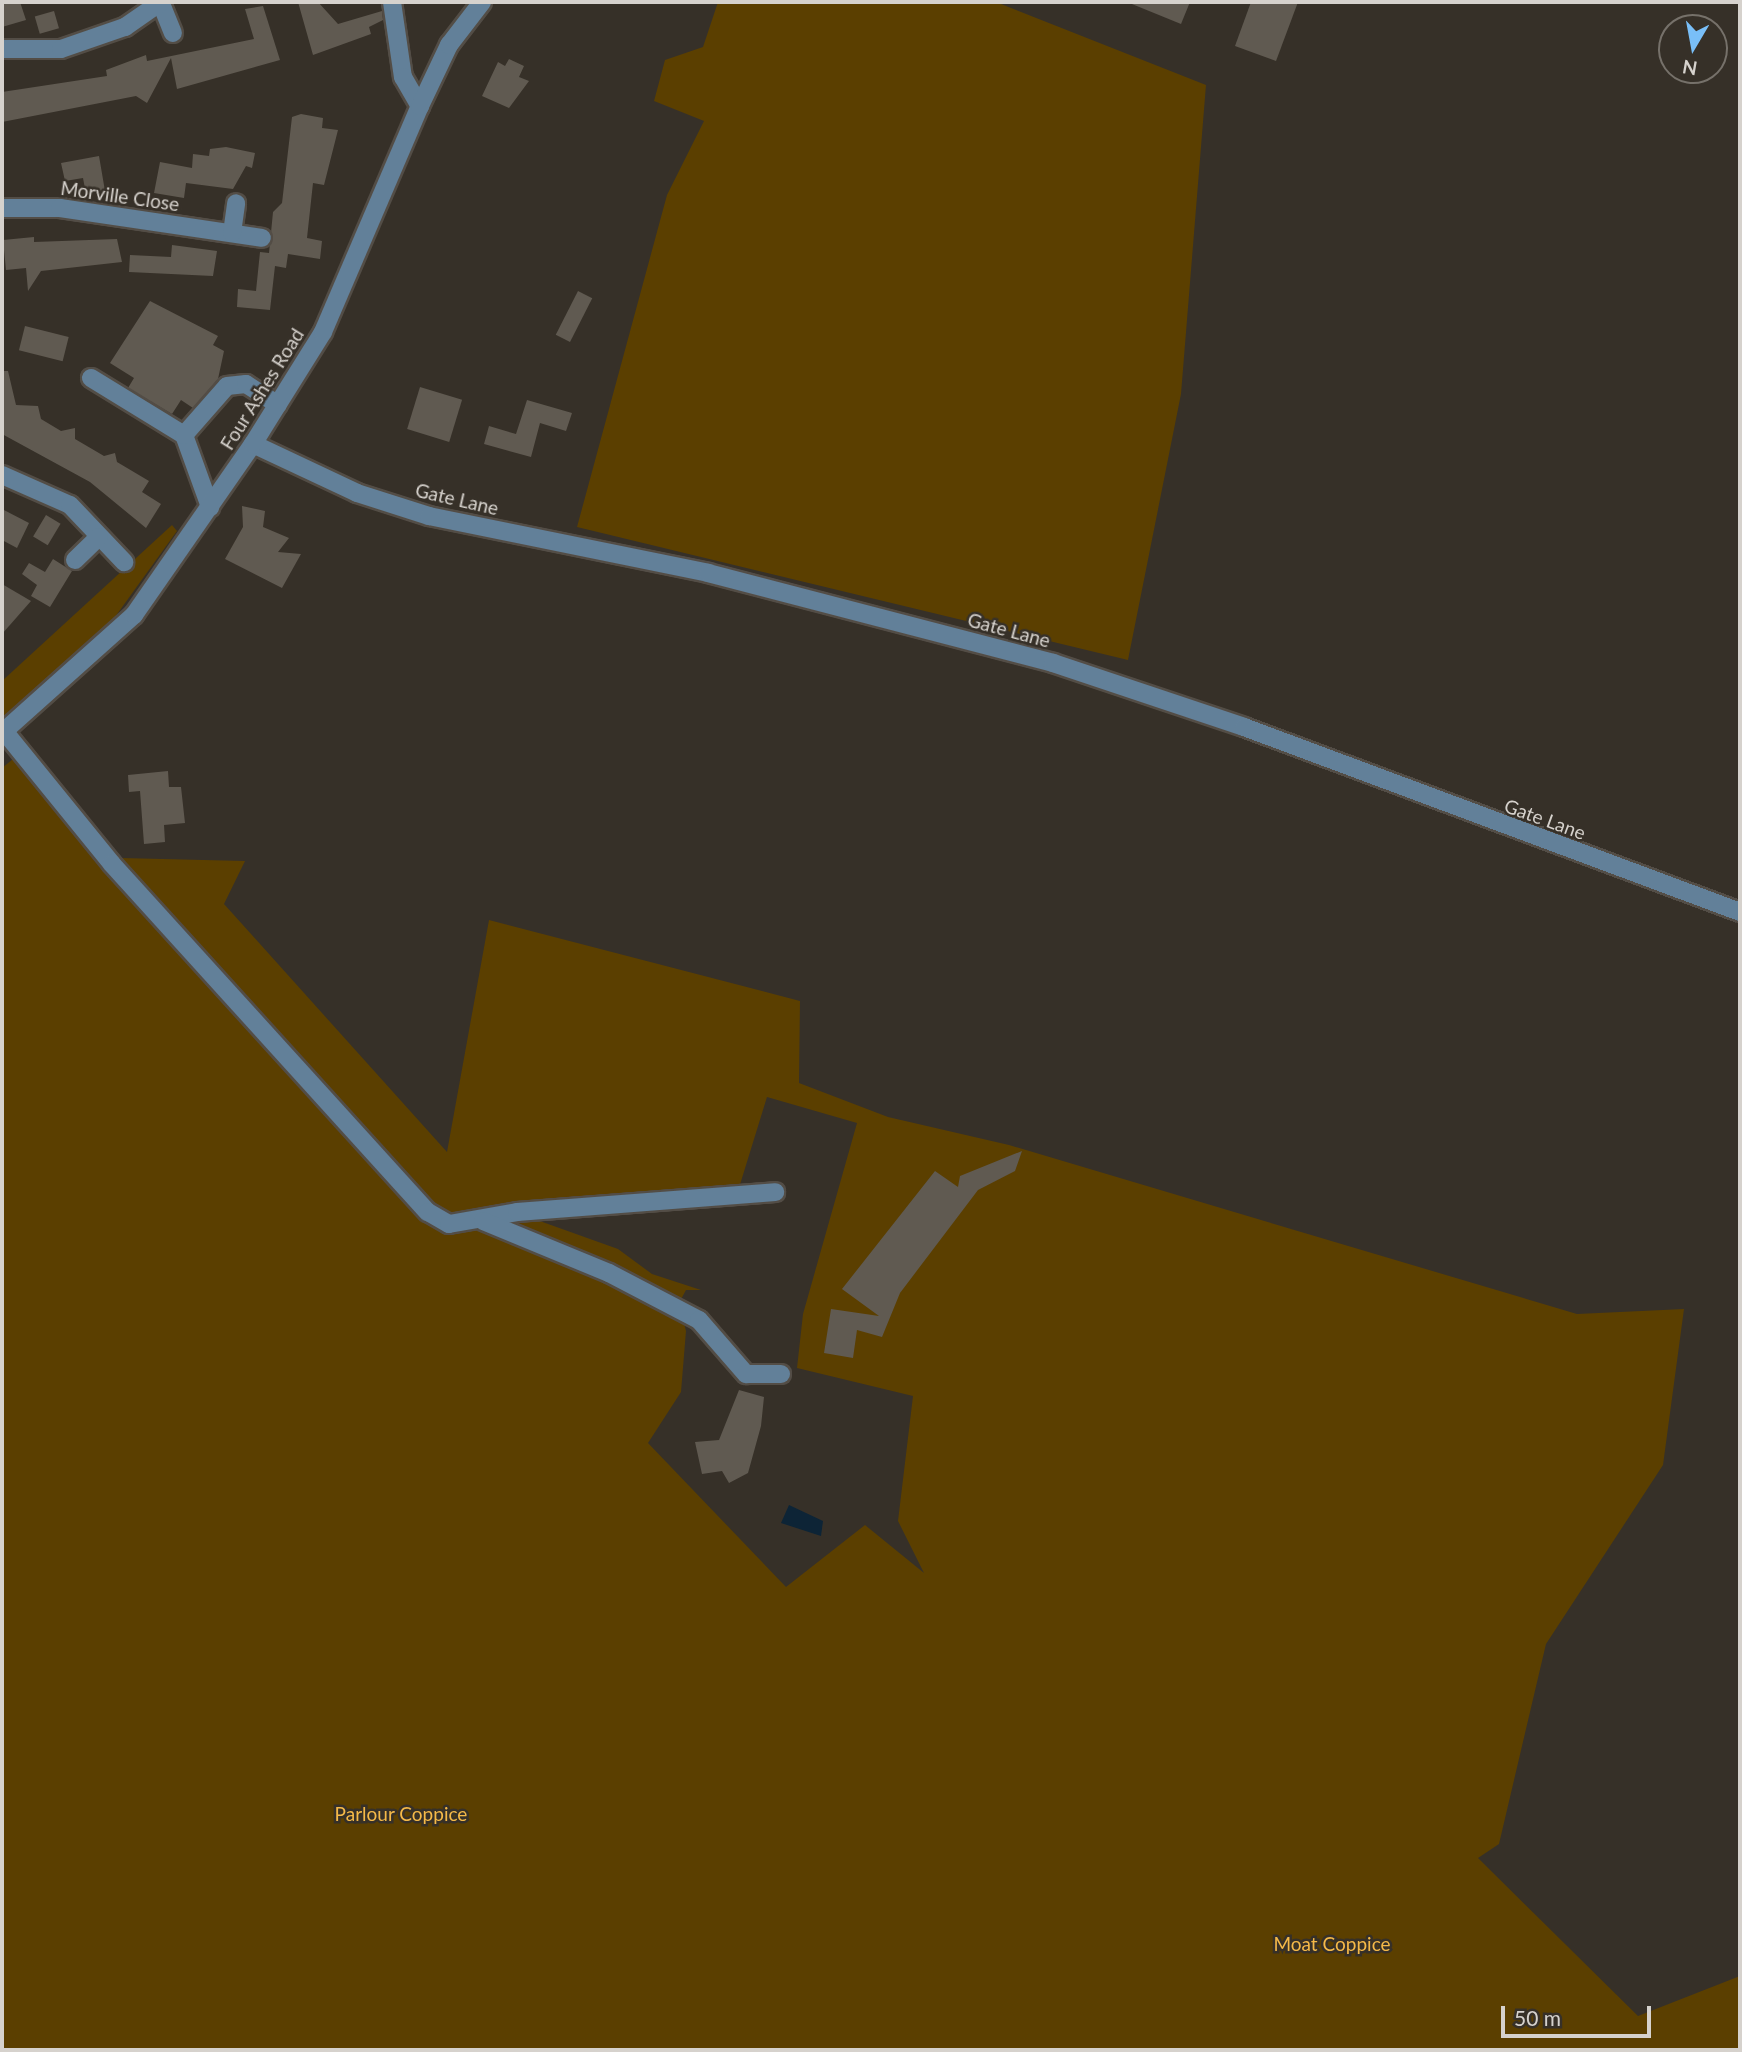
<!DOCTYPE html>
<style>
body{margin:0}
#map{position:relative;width:1742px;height:2052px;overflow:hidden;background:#363028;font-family:Lato,sans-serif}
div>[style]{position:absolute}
.green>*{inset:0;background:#5b3f00}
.water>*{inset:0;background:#0d2436}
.building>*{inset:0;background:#605a51;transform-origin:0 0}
.roads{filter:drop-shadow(2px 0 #534d46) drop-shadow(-2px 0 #534d46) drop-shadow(0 2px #534d46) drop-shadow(0 -2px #534d46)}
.minor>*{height:18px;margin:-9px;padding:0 9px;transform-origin:9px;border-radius:9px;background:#628099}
span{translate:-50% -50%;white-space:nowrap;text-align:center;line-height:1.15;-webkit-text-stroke:5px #363028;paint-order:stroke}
.street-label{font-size:19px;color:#d6d2cd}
.park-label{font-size:19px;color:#f5b948}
.frame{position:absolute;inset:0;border:4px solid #d6d2cd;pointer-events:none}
.north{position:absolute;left:1658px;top:14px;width:70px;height:70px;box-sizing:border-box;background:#363028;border:2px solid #76716a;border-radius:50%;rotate:190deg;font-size:19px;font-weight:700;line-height:28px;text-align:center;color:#d6d2cd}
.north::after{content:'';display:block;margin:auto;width:24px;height:32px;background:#79bff8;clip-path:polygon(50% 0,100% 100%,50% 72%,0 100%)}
.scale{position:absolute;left:1501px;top:2006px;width:150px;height:32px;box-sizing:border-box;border:4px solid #d6d2cd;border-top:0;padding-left:9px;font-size:21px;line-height:24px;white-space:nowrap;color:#d6d2cd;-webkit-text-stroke:5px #363028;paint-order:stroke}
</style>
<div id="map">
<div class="green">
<i style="clip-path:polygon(718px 2px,996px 2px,1206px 85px,1181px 394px,1128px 660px,577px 527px,667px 195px,704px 121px,654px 101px,665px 60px,703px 47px)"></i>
<i style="clip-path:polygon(172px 525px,177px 531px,115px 617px,2px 719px,2px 681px)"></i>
<i style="clip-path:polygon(evenodd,13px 759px,99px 864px,121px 858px,245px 861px,224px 904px,447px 1152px,489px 920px,800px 1001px,799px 1083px,888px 1117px,1009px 1145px,1577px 1314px,1684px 1309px,1663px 1465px,1546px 1644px,1499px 1844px,1478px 1858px,1638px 2016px,1740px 1976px,1740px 2050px,2px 2050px,2px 768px,13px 759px,767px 1097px,857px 1123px,803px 1314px,797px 1368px,913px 1396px,898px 1521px,924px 1573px,865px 1525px,786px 1587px,648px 1443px,681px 1392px,686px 1331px,679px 1303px,686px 1290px,701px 1290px,652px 1274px,618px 1249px,537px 1220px,734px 1204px,767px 1097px)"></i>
</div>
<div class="water">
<i style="clip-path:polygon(789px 1505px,823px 1521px,821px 1536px,781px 1523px)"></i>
</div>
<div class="building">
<i style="clip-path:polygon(2px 2px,20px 2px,26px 20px,2px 27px)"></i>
<i style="clip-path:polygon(298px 2px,318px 2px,338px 24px,382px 11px,383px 20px,369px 27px,371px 34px,313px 55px)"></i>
<i style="clip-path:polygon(1127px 2px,1190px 2px,1181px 24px)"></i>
<i style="clip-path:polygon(1251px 2px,1298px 2px,1276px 61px,1235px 46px)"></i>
<i style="clip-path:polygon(263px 6px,280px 60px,177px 89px,171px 58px,147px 103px,136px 96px,2px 122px,2px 92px,107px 76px,106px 70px,146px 55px,147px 61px,254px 39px,245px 9px)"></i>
<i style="left:54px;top:11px;width:18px;height:20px;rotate:74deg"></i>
<i style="clip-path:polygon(509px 59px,524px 66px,519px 77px,529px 81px,509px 108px,482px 96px,498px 62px,505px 66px)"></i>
<i style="clip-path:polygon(301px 114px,323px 118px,322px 128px,338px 130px,324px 185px,313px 183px,307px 238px,322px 241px,320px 259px,288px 254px,286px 268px,275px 266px,270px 310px,237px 307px,238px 289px,256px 291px,260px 252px,269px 253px,273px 212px,282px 203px,292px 117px)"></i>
<i style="clip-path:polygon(226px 147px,255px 153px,252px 168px,246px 166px,233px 189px,186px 183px,184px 198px,154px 193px,160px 162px,192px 168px,193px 154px,209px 156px,210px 149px)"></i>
<i style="clip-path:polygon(99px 156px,105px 191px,86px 194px,83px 178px,65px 181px,61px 163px)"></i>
<i style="clip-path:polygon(34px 237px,34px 242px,117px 239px,122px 262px,41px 271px,28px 291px,26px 268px,6px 270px,3px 240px)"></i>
<i style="clip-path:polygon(172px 245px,217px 251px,213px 276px,129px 272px,130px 255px,171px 257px)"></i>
<i style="left:578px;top:291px;width:16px;height:49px;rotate:27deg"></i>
<i style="clip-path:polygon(150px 301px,218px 336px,213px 345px,224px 351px,218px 379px,193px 408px,181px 400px,172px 414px,128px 388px,134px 378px,110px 363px)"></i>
<i style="left:25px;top:326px;width:45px;height:25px;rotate:14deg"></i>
<i style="clip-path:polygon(2px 371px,8px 371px,16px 405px,38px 406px,41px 419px,61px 431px,75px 428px,75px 439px,104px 456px,115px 453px,117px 462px,149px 481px,142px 492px,161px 504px,146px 528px,90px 482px,2px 434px)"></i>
<i style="left:420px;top:387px;width:44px;height:44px;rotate:17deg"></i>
<i style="clip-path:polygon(527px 400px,572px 413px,566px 431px,540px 423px,531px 457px,484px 444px,489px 426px,516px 434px)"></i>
<i style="clip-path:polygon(242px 506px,265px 511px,263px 527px,289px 538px,278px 552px,301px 554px,282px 588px,225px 559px,243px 527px)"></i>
<i style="clip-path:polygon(2px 509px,29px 523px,17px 548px,2px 540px)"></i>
<i style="left:46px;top:515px;width:17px;height:25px;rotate:31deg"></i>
<i style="clip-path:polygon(53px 559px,72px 571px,50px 607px,31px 596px,37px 585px,22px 574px,29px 563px,45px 572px)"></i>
<i style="clip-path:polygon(2px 584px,31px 601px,2px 634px)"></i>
<i style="clip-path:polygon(168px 771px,169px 787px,181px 787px,185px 823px,164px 825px,165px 842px,144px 844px,140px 791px,129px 792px,128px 775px)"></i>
<i style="clip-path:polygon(1022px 1151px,1015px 1171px,978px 1190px,900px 1293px,882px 1337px,857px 1330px,853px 1358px,824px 1353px,831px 1309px,879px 1316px,842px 1289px,935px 1171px,958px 1187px,960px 1176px)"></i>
<i style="clip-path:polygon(739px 1390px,764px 1397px,761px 1426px,748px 1473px,729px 1483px,722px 1471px,702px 1474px,695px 1442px,719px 1440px)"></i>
</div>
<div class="roads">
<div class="minor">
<i style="left:392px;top:2px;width:76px;rotate:81.7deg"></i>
<i style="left:403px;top:77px;width:34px;rotate:60deg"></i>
<i style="left:162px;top:6px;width:29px;rotate:68deg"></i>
<i style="left:2px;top:49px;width:59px"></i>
<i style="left:61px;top:49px;width:68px;rotate:-19deg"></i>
<i style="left:125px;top:27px;width:44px;rotate:-34.8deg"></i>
<i style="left:2px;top:208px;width:58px"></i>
<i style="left:60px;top:208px;width:204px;rotate:8.4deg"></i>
<i style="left:232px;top:233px;width:30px;rotate:-82deg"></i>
<i style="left:91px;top:378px;width:109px;rotate:31.5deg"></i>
<i style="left:184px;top:435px;width:77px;rotate:70.1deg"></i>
<i style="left:184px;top:435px;width:65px;rotate:-48.7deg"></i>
<i style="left:227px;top:386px;width:19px;rotate:-6deg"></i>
<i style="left:246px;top:384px;width:38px;rotate:33deg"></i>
<i style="left:253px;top:444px;width:115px;rotate:25.2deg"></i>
<i style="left:357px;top:493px;width:76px;rotate:17.7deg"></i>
<i style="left:429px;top:516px;width:285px;rotate:11.5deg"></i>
<i style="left:708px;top:573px;width:357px;rotate:14.6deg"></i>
<i style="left:1053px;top:663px;width:201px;rotate:18.5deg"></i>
<i style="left:1244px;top:727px;width:529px;rotate:20.45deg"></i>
<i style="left:2px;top:475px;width:74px;rotate:23.8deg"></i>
<i style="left:70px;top:505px;width:79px;rotate:46.5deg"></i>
<i style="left:75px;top:560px;width:33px;rotate:-44deg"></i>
<i style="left:4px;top:731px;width:171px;rotate:50.9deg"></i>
<i style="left:112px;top:864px;width:470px;rotate:47.8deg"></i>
<i style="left:428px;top:1212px;width:24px;rotate:30deg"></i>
<i style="left:449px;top:1224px;width:69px;rotate:-10deg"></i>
<i style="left:517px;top:1212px;width:259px;rotate:-4.4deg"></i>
<i style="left:2px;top:733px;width:177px;rotate:-41.8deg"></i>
<i style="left:134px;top:615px;width:208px;rotate:-55.2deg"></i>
<i style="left:253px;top:444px;width:132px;rotate:-58deg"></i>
<i style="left:323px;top:332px;width:246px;rotate:-66.8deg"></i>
<i style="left:420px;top:106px;width:68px;rotate:-64.6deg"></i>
<i style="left:449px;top:45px;width:54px;rotate:-52.5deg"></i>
<i style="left:483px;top:1221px;width:136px;rotate:22.4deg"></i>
<i style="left:609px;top:1273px;width:102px;rotate:27.6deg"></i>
<i style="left:699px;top:1320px;width:72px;rotate:49deg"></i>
<i style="left:746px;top:1374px;width:35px"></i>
</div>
</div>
<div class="street-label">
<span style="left:120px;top:196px;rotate:8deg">Morville Close</span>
<span style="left:262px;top:389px;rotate:-58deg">Four Ashes Road</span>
<span style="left:457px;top:499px;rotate:13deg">Gate Lane</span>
<span style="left:1009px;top:630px;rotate:15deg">Gate Lane</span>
<span style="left:1545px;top:819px;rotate:20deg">Gate Lane</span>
</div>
<div class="park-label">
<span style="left:401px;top:1814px">Parlour Coppice</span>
<span style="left:1332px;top:1944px">Moat Coppice</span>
</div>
<div class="frame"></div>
<div class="north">N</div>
<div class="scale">50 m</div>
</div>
